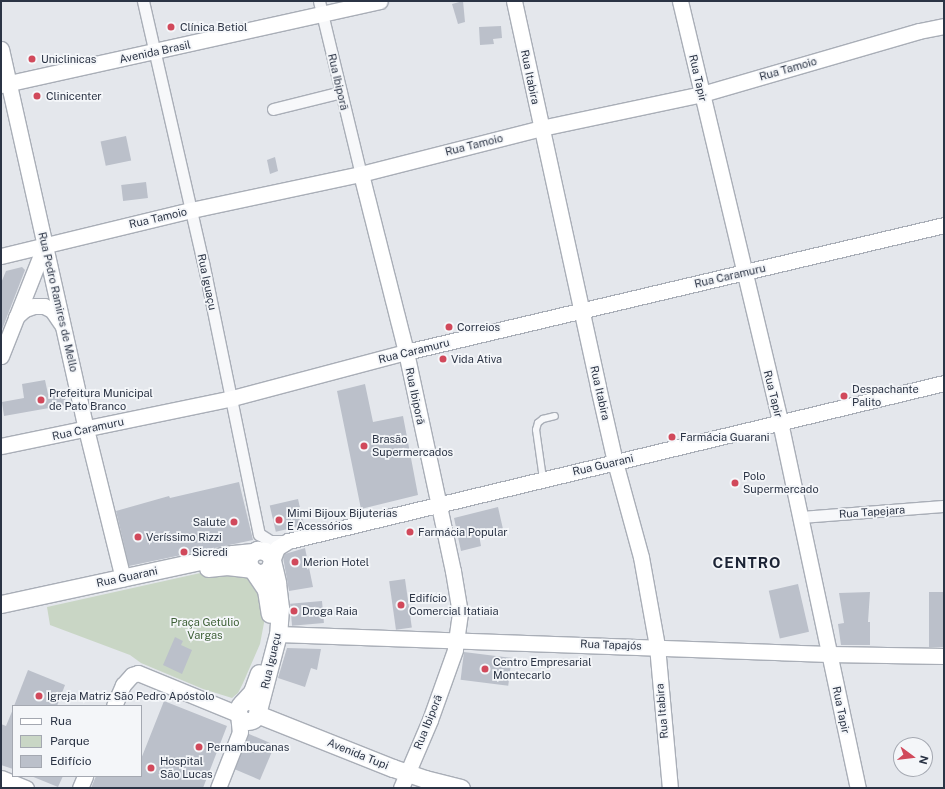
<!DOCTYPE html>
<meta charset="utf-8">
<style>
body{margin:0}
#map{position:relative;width:945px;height:789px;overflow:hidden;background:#e4e7ec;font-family:"Public Sans",sans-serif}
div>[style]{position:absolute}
.green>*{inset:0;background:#c9d6c5}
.building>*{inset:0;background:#bbc0ca;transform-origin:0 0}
.roads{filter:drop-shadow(1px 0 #a9aeb7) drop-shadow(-1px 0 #a9aeb7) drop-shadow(0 1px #a9aeb7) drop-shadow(0 -1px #a9aeb7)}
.lane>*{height:5.5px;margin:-2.75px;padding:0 2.75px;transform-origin:2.75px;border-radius:2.75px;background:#f7f8fa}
.street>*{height:11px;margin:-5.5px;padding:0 5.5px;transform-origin:5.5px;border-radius:5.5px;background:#f7f8fa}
.secondary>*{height:15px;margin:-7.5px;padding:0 7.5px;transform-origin:7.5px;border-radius:7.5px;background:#fff}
.primary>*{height:17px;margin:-8.5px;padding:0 8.5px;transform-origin:8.5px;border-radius:8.5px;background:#fff}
.primary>.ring{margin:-8.5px;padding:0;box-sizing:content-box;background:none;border:17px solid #fff;border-radius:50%}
.dots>*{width:11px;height:11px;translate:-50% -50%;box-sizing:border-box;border:2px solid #f4f6f9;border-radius:50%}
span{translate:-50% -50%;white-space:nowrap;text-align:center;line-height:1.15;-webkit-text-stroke:3.5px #f4f6f9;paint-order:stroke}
.poi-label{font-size:11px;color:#2b3445}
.left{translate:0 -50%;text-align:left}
.right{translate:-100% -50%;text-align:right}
.street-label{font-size:11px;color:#2b3445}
.park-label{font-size:11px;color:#3f6138}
.district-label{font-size:15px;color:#1d2536;font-weight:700;letter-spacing:1px}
.frame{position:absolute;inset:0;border:2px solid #2b3445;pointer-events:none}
.legend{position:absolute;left:12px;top:705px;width:130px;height:72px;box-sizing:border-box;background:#f4f6f9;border:1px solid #a4a8b1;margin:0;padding:5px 7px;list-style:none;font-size:12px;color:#2b3445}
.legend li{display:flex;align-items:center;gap:8px;height:20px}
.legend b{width:20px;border:1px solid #a4a8b1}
.north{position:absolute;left:893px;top:737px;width:40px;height:40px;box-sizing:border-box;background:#f4f6f9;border:1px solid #a4a8b1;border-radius:50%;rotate:105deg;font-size:11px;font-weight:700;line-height:16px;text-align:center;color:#2b3445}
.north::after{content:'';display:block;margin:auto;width:14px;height:18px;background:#d1495b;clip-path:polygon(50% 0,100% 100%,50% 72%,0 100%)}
</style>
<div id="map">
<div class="green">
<i style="clip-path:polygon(214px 570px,243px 571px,264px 601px,264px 623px,260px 644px,243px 683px,238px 693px,232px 698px,203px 689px,141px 663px,130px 655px,50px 625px,47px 607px)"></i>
</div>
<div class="building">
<i style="clip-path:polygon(463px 1px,465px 22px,458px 24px,452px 4px)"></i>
<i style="clip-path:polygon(501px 26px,502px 38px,493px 39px,494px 44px,480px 45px,479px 27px)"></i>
<i style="left:126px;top:136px;width:25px;height:26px;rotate:78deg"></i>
<i style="clip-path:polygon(275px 157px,278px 171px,270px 174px,267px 160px)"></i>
<i style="left:146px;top:182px;width:16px;height:25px;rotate:83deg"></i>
<i style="clip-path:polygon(22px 267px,25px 270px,1px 332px,1px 283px,6px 271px)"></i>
<i style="clip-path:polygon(45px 380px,48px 394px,64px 391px,66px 405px,4px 416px,2px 402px,24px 398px,22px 384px)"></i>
<i style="clip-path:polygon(365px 384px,373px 422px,403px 416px,418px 495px,361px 509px,337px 391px)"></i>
<i style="clip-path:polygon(239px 482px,253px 540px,129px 566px,116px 511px,169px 496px,170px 498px)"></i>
<i style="left:298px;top:499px;width:27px;height:29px;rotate:77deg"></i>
<i style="clip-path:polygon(498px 507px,503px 529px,479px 535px,481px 546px,461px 551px,454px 518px)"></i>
<i style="clip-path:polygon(305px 548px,313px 587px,289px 591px,283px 557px,285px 554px)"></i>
<i style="left:405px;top:579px;width:49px;height:16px;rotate:82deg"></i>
<i style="left:798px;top:584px;width:49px;height:30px;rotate:77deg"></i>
<i style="clip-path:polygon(870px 592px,868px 622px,870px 622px,870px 645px,841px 645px,838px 624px,844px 623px,839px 593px)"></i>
<i style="left:944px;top:592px;width:55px;height:15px;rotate:90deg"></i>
<i style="left:322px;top:601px;width:22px;height:32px;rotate:85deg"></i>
<i style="clip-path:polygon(175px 637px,183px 641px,181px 645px,192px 650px,182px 674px,163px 665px)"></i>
<i style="clip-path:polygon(287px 648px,321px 649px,317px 670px,311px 668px,305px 687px,278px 678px)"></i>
<i style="left:464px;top:652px;width:48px;height:28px;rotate:7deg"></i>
<i style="clip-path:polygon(28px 670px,65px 685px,57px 706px,14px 706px)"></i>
<i style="clip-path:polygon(164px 701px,227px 726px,203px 788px,91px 788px,96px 776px,141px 776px,141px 759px)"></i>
<i style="clip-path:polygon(13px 709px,13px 769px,1px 765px,1px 724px,6px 726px)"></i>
<i style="left:249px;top:734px;width:28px;height:38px;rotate:23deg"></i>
<i style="clip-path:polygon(31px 776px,63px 776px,58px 787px)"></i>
</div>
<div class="roads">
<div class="lane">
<i style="left:543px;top:479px;width:49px;rotate:-98.1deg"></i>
<i style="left:536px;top:430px;width:7px;rotate:-74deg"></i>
<i style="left:538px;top:423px;width:6px;rotate:-39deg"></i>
<i style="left:543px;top:419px;width:12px;rotate:-14deg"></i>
</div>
<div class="street">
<i style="left:143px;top:1px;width:268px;rotate:77.1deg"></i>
<i style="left:203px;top:262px;width:278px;rotate:78.4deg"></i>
<i style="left:259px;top:534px;width:13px;rotate:32deg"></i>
<i style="left:270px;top:541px;width:17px"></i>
<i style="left:319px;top:1px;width:178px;rotate:76.4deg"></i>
<i style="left:273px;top:109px;width:70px;rotate:-14deg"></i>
<i style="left:800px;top:517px;width:144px;rotate:-4.4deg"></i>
</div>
<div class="secondary">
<i style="left:514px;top:1px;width:395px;rotate:77.7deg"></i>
<i style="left:598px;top:387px;width:77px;rotate:77.2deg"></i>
<i style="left:615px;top:462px;width:98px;rotate:74.7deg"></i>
<i style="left:641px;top:557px;width:90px;rotate:79.8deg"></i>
<i style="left:657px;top:646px;width:143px;rotate:84.8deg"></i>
<i style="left:680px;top:1px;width:433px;rotate:76.6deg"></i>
<i style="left:780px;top:422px;width:374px;rotate:78deg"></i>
<i style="left:1px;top:49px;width:389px;rotate:77.4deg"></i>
<i style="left:86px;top:429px;width:154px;rotate:76.1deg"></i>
<i style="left:1px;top:85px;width:388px;rotate:-12.5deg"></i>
<i style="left:361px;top:174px;width:184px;rotate:75.8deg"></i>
<i style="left:406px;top:352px;width:224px;rotate:77.9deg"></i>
<i style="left:453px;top:571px;width:43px;rotate:80.5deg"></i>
<i style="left:460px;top:613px;width:37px;rotate:98deg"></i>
<i style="left:455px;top:650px;width:74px;rotate:109.7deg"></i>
<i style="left:430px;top:720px;width:74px;rotate:113.1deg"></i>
<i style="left:1px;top:256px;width:195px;rotate:-13.6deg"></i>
<i style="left:191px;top:210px;width:174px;rotate:-12deg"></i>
<i style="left:361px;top:174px;width:186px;rotate:-14.3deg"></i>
<i style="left:541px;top:128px;width:165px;rotate:-11.9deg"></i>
<i style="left:702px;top:94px;width:226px;rotate:-16.2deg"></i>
<i style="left:919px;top:31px;width:25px;rotate:-11deg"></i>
<i style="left:16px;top:317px;width:12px;rotate:-42deg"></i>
<i style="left:25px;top:309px;width:9px;rotate:-18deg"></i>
<i style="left:34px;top:306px;width:10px"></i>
<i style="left:44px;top:306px;width:9px;rotate:27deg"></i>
<i style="left:52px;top:310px;width:18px;rotate:56deg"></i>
<i style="left:1px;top:356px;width:119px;rotate:-68.4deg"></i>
<i style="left:1px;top:446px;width:236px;rotate:-11.7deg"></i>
<i style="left:232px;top:398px;width:180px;rotate:-14.8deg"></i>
<i style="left:406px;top:352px;width:553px;rotate:-13.28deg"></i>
<i style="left:272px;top:561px;width:14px;rotate:-69deg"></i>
<i style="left:277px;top:548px;width:13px;rotate:-32deg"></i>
<i style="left:288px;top:541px;width:675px;rotate:-13.54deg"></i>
<i style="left:278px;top:634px;width:551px;rotate:2.08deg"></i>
<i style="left:829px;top:654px;width:115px;rotate:1deg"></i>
<i style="left:114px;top:706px;width:23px;rotate:-67deg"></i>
<i style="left:123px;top:685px;width:13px;rotate:-48deg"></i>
<i style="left:132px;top:675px;width:6px;rotate:-18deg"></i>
<i style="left:138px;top:673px;width:108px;rotate:22.3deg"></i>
<i style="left:238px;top:714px;width:18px;rotate:84deg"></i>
<i style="left:240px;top:732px;width:60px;rotate:111.4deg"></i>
<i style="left:1px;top:778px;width:27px;rotate:22deg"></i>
<i style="left:80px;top:788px;width:13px;rotate:-67deg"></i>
</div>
<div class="primary">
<i style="left:272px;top:561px;width:9px;rotate:108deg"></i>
<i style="left:269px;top:570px;width:8px;rotate:157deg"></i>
<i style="left:262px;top:573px;width:4px;rotate:180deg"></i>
<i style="left:258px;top:573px;width:8px;rotate:-150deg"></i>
<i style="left:251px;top:569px;width:8px;rotate:-113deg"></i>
<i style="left:248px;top:562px;width:7px;rotate:-74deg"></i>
<i style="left:250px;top:555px;width:9px;rotate:-36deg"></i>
<i style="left:257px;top:550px;width:8px;rotate:7deg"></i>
<i style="left:265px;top:551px;width:8px;rotate:40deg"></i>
<i style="left:271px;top:556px;width:28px;rotate:77deg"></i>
<i style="left:277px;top:583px;width:25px;rotate:83deg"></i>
<i style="left:280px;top:608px;width:26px;rotate:94deg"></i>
<i style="left:278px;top:634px;width:83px;rotate:104.7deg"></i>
<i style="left:257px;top:714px;width:146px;rotate:21.7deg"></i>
<i style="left:393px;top:768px;width:34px;rotate:19deg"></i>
<i style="left:425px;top:779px;width:37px;rotate:14deg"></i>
<i style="left:208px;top:568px;width:19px;rotate:-6deg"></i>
<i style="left:227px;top:566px;width:24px;rotate:7deg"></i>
<i style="left:254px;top:572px;width:22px;rotate:56deg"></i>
<i style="left:266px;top:590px;width:24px;rotate:81deg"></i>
<i style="left:1px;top:604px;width:237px;rotate:-12.2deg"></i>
<i style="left:233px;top:554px;width:20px;rotate:-6deg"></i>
<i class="ring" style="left:238px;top:701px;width:3px;height:3px"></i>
<i style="left:242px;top:703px;width:15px;rotate:-48deg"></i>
<i style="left:252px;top:692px;width:20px;rotate:-70deg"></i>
</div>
</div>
<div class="dots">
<i style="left:171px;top:27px;background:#d1495b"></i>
<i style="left:32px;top:59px;background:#d1495b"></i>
<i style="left:37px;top:96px;background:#d1495b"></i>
<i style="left:449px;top:327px;background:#d1495b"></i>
<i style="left:443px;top:359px;background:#d1495b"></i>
<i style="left:844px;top:396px;background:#d1495b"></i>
<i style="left:41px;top:400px;background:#d1495b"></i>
<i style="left:672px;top:437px;background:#d1495b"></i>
<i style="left:364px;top:446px;background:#d1495b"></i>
<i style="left:735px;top:483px;background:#d1495b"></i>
<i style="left:279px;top:520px;background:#d1495b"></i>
<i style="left:234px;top:522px;background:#d1495b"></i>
<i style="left:410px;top:532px;background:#d1495b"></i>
<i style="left:138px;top:537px;background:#d1495b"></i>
<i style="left:184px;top:552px;background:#d1495b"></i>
<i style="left:295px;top:562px;background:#d1495b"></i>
<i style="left:401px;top:605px;background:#d1495b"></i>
<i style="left:294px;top:611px;background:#d1495b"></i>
<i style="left:485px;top:669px;background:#d1495b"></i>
<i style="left:39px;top:696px;background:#d1495b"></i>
<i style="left:199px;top:747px;background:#d1495b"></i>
<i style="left:151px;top:768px;background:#d1495b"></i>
</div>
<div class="poi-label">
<span class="left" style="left:180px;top:27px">Clínica Betiol</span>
<span class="left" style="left:41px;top:59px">Uniclinicas</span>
<span class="left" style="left:46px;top:96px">Clinicenter</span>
<span class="left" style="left:457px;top:327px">Correios</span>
<span class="left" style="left:451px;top:359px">Vida Ativa</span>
<span class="left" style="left:852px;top:396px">Despachante<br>Palito</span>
<span class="left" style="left:49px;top:400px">Prefeitura Municipal<br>de Pato Branco</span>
<span class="left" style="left:680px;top:437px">Farmácia Guarani</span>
<span class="left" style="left:372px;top:446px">Brasão<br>Supermercados</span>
<span class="left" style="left:743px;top:483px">Polo<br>Supermercado</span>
<span class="left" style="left:287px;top:520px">Mimi Bijoux Bijuterias<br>E Acessórios</span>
<span class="right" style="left:226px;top:522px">Salute</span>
<span class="left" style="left:418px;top:532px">Farmácia Popular</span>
<span class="left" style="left:146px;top:537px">Veríssimo Rizzi</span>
<span class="left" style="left:192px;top:552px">Sicredi</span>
<span class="left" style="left:303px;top:562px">Merion Hotel</span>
<span class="left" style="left:409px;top:605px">Edifício<br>Comercial Itatiaia</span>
<span class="left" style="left:302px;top:611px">Droga Raia</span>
<span class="left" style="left:493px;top:669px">Centro Empresarial<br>Montecarlo</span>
<span class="left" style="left:47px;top:696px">Igreja Matriz São Pedro Apóstolo</span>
<span class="left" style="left:207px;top:747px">Pernambucanas</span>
<span class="left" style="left:160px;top:768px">Hospital<br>São Lucas</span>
</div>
<div class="street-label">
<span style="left:155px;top:52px;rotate:-12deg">Avenida Brasil</span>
<span style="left:788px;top:69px;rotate:-16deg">Rua Tamoio</span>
<span style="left:530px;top:77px;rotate:78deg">Rua Itabira</span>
<span style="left:698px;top:78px;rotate:77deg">Rua Tapir</span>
<span style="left:338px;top:82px;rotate:77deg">Rua Ibiporã</span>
<span style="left:474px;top:145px;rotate:-14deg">Rua Tamoio</span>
<span style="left:158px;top:218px;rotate:-13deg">Rua Tamoio</span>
<span style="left:730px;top:276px;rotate:-13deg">Rua Caramuru</span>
<span style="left:207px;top:282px;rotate:78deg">Rua Iguaçu</span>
<span style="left:58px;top:302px;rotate:77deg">Rua Pedro Ramires de Mello</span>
<span style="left:414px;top:351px;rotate:-14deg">Rua Caramuru</span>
<span style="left:600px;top:393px;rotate:77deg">Rua Itabira</span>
<span style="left:773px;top:394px;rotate:76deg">Rua Tapir</span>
<span style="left:415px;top:396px;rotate:78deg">Rua Ibiporã</span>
<span style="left:88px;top:429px;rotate:-12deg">Rua Caramuru</span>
<span style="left:603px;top:465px;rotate:-13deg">Rua Guarani</span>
<span style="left:872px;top:512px;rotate:-4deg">Rua Tapejara</span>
<span style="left:127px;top:577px;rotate:-12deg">Rua Guarani</span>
<span style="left:611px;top:645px;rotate:2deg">Rua Tapajós</span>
<span style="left:271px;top:661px;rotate:-77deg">Rua Iguaçu</span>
<span style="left:841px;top:710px;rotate:78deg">Rua Tapir</span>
<span style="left:662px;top:711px;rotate:-95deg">Rua Itabira</span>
<span style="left:428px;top:722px;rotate:-68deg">Rua Ibiporã</span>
<span style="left:358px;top:754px;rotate:22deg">Avenida Tupi</span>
</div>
<div class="park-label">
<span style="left:205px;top:629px">Praça Getúlio<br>Vargas</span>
</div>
<div class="district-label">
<span style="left:747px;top:563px">CENTRO</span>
</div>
<div class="frame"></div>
<ul class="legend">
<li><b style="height:5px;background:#fff"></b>Rua</li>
<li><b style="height:11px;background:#c9d6c5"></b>Parque</li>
<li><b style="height:11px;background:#bbc0ca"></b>Edifício</li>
</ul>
<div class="north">N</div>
</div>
